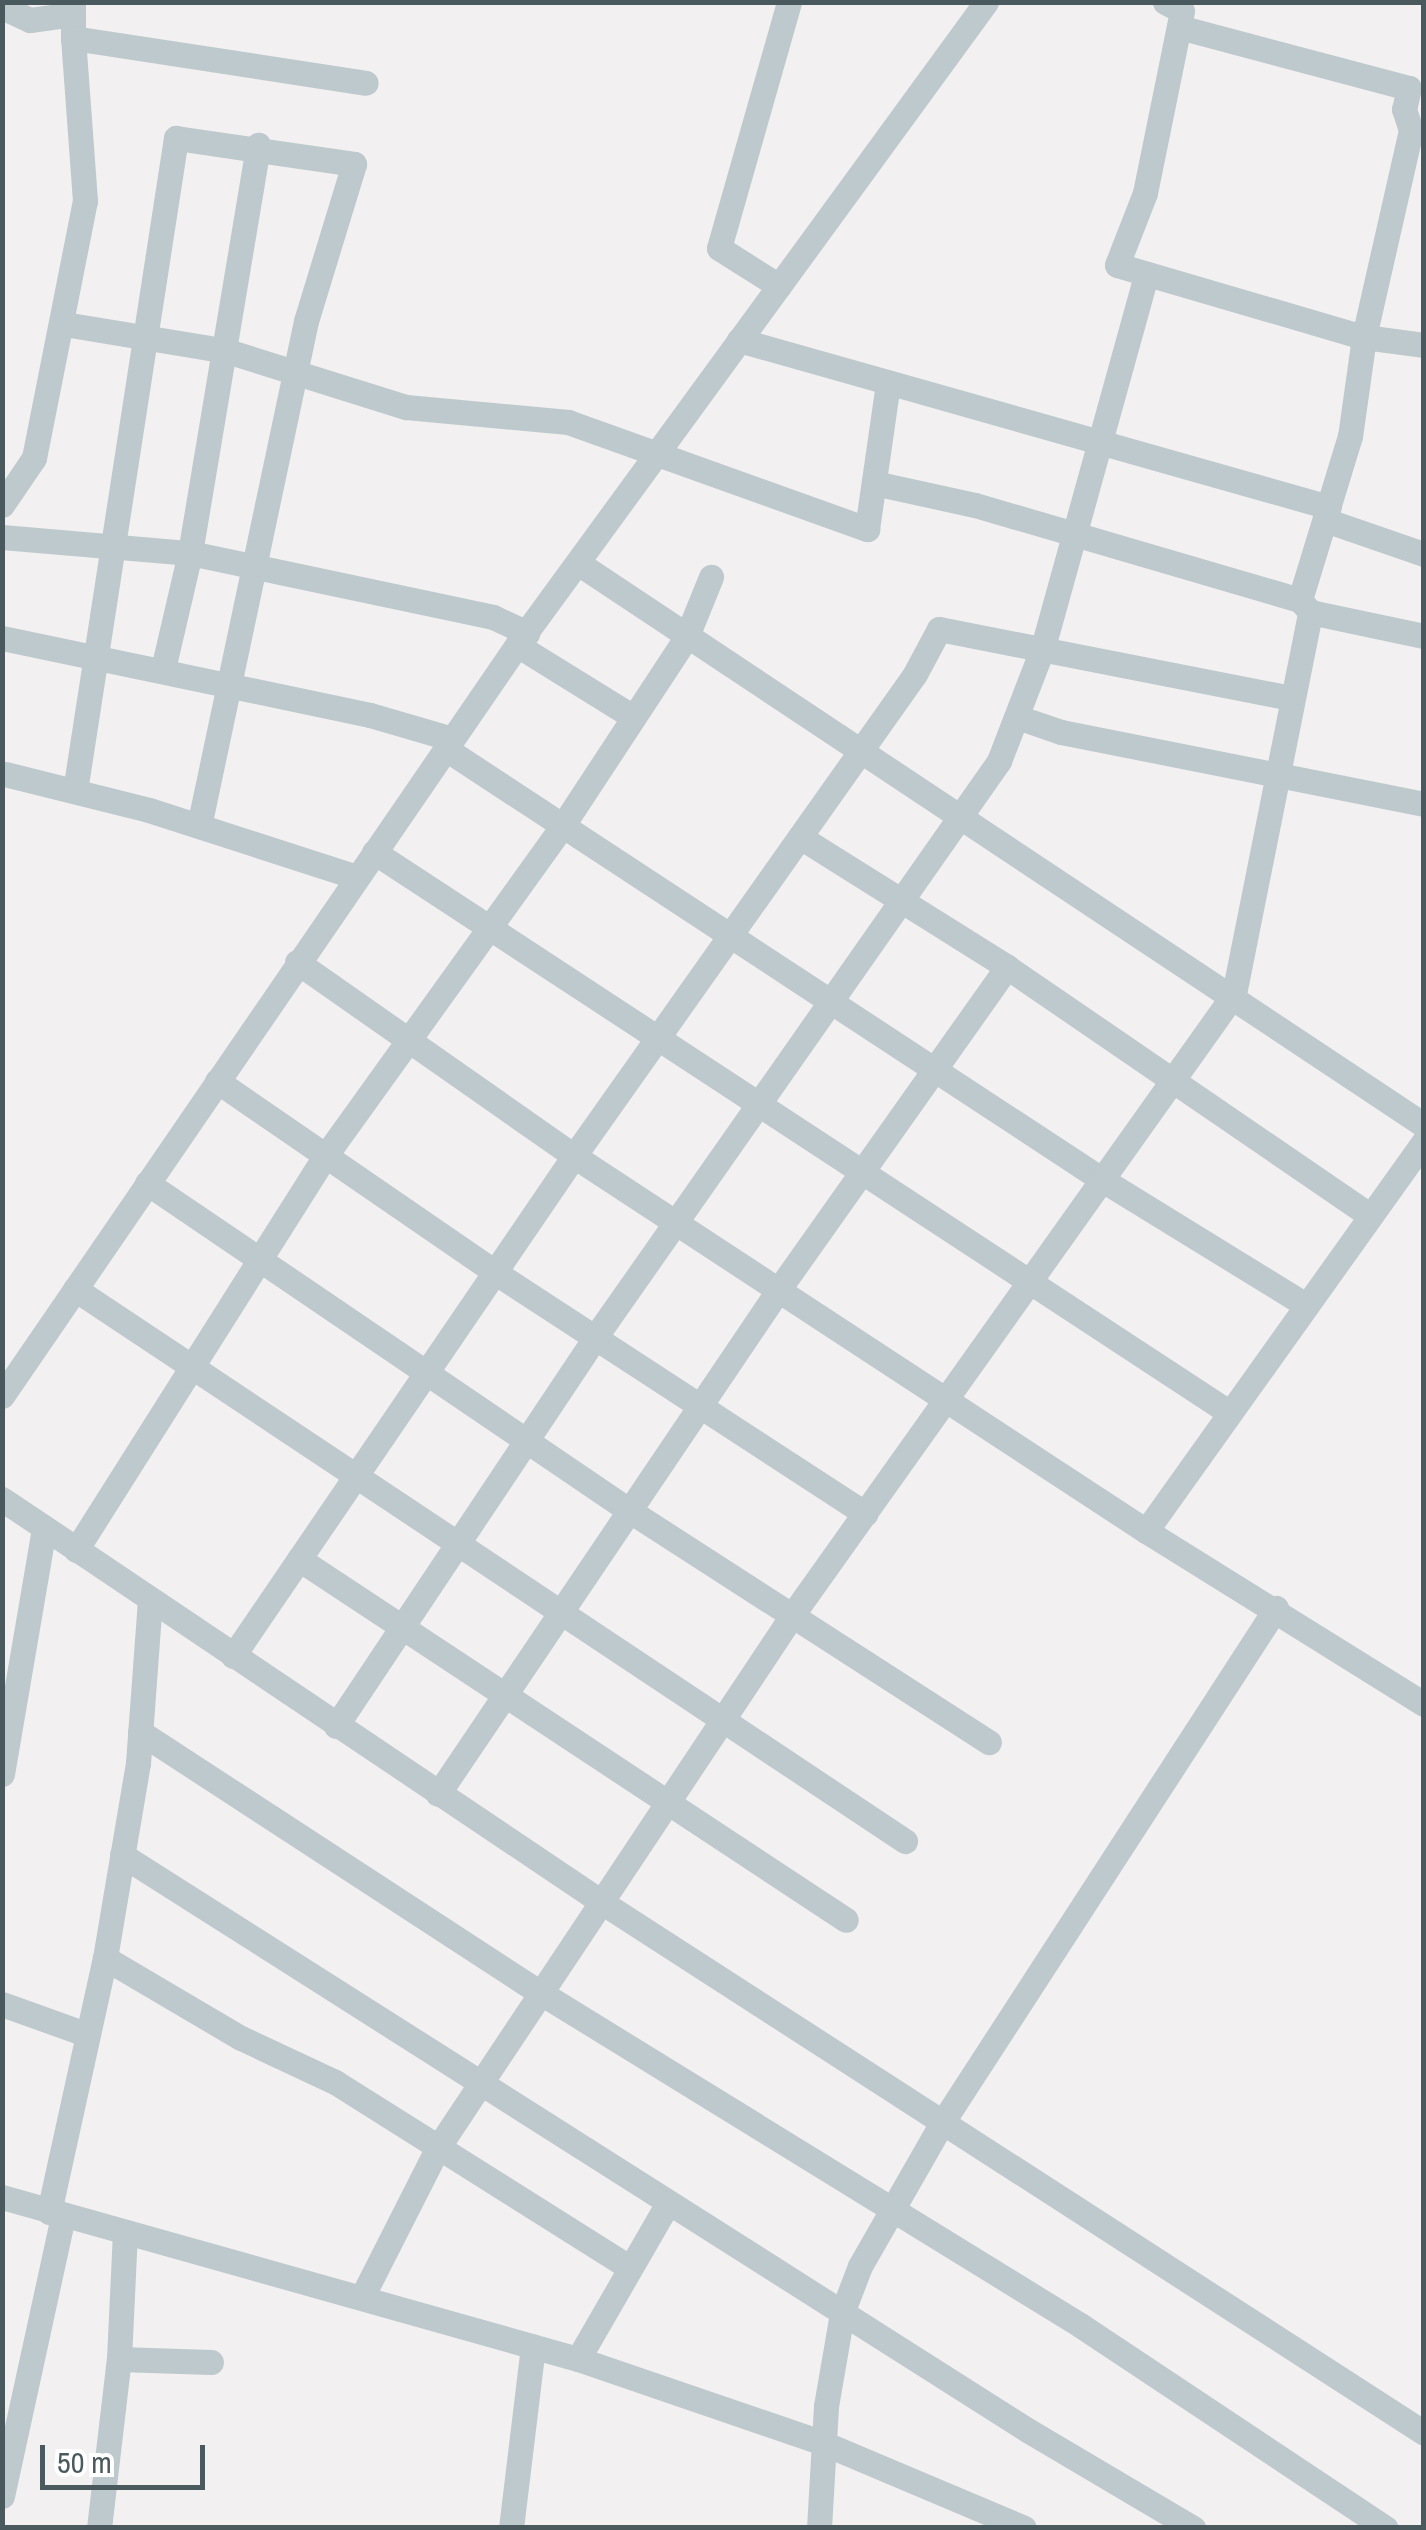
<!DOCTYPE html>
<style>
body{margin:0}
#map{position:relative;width:1426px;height:2530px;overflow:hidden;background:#f2f0f1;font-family:"Archivo Narrow",sans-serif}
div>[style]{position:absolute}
.minor>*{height:25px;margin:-12.5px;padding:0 12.5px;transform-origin:12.5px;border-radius:12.5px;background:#bdc9cc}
span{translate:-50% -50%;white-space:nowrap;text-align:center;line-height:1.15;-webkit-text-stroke:10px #fff;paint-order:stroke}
.frame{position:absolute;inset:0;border:5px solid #49595d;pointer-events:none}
.scale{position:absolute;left:40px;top:2445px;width:165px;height:45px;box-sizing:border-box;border:5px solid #49595d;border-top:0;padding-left:12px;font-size:30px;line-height:35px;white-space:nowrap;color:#49595d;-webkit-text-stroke:8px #fff;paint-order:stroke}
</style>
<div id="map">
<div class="minor">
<i style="left:73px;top:2px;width:36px;rotate:90deg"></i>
<i style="left:73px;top:38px;width:296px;rotate:8.7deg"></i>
<i style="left:1165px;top:2px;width:19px;rotate:28deg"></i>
<i style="left:1182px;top:11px;width:186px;rotate:101.5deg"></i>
<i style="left:1145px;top:193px;width:77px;rotate:111.3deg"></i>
<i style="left:1117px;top:265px;width:257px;rotate:16.3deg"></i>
<i style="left:1364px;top:337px;width:61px;rotate:7.6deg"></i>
<i style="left:2px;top:7px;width:31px;rotate:25deg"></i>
<i style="left:30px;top:20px;width:43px;rotate:-7.9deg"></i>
<i style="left:1179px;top:27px;width:238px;rotate:14.9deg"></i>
<i style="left:1409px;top:88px;width:22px;rotate:103deg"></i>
<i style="left:1404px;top:109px;width:22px;rotate:72deg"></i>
<i style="left:1411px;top:130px;width:212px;rotate:102.8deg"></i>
<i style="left:1364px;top:337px;width:100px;rotate:98deg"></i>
<i style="left:1350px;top:436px;width:171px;rotate:107deg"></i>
<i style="left:1300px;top:600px;width:16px;rotate:50deg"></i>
<i style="left:1310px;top:612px;width:116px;rotate:11.9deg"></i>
<i style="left:779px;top:286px;width:71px;rotate:-147.7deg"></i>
<i style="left:719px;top:248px;width:256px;rotate:-74.1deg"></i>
<i style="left:64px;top:324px;width:165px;rotate:9.4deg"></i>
<i style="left:227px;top:351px;width:188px;rotate:17.4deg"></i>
<i style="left:406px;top:407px;width:163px;rotate:5.3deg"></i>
<i style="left:568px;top:422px;width:318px;rotate:19.7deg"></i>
<i style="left:867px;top:529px;width:148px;rotate:-81.8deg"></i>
<i style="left:739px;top:340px;width:613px;rotate:15.8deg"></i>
<i style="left:874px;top:483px;width:103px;rotate:12.3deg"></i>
<i style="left:975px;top:505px;width:339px;rotate:16.3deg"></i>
<i style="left:2px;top:505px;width:57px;rotate:-55.8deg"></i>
<i style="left:34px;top:458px;width:262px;rotate:-78.8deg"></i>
<i style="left:85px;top:201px;width:163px;rotate:-94.2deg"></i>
<i style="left:1325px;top:520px;width:105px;rotate:19deg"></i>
<i style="left:2px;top:537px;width:189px;rotate:4.9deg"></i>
<i style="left:190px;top:553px;width:310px;rotate:11.9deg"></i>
<i style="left:493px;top:617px;width:38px;rotate:25deg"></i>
<i style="left:581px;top:565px;width:1012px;rotate:33.6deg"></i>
<i style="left:2px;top:638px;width:376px;rotate:11.8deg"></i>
<i style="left:370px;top:715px;width:85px;rotate:16.3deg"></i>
<i style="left:517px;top:645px;width:137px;rotate:31.8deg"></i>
<i style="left:163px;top:669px;width:119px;rotate:-76.9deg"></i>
<i style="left:190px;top:553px;width:414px;rotate:-80.5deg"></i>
<i style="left:1020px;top:718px;width:43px;rotate:18.9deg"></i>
<i style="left:1061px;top:732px;width:370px;rotate:11.2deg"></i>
<i style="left:446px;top:749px;width:784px;rotate:33.28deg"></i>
<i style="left:1101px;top:1179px;width:241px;rotate:31.6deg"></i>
<i style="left:5px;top:774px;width:148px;rotate:14deg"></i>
<i style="left:149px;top:810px;width:218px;rotate:17.9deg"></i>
<i style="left:75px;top:791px;width:661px;rotate:-81.21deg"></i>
<i style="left:176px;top:138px;width:180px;rotate:8.3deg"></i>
<i style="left:354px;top:164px;width:164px;rotate:107deg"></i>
<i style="left:306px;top:321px;width:516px;rotate:101.96deg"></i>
<i style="left:800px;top:837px;width:244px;rotate:32.1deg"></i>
<i style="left:1007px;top:967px;width:437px;rotate:34.4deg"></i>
<i style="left:374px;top:852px;width:1023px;rotate:33.24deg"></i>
<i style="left:297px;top:962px;width:338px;rotate:35deg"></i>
<i style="left:574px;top:1156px;width:684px;rotate:33.25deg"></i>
<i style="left:1146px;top:1531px;width:327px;rotate:31.9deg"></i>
<i style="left:217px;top:1081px;width:339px;rotate:34.5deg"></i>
<i style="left:496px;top:1273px;width:441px;rotate:33.1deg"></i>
<i style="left:147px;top:1183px;width:584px;rotate:34.18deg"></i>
<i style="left:630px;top:1511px;width:427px;rotate:32.8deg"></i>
<i style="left:75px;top:1289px;width:997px;rotate:33.63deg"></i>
<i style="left:2px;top:1396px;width:911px;rotate:-55.56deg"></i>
<i style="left:517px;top:645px;width:796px;rotate:-53.89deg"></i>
<i style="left:2px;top:1499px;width:724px;rotate:33.91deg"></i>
<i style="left:603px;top:1903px;width:977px;rotate:32.84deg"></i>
<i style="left:1146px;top:1531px;width:479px;rotate:-54.5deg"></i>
<i style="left:76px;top:1550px;width:467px;rotate:-57.7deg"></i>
<i style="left:326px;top:1155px;width:406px;rotate:-54.3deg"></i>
<i style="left:563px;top:825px;width:226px;rotate:-56.7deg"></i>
<i style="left:687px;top:636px;width:64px;rotate:-67.9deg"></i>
<i style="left:299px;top:1559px;width:655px;rotate:33.42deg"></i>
<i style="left:233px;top:1656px;width:605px;rotate:-55.71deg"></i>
<i style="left:574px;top:1156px;width:590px;rotate:-54.72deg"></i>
<i style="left:915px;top:674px;width:51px;rotate:-61.9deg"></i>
<i style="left:939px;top:629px;width:359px;rotate:11.1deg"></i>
<i style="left:336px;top:1726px;width:469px;rotate:-56.3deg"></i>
<i style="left:596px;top:1336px;width:702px;rotate:-54.97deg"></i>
<i style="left:999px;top:761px;width:122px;rotate:-68.9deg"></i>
<i style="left:1043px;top:647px;width:383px;rotate:-74.5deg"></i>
<i style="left:140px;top:1732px;width:478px;rotate:33.1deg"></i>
<i style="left:541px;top:1993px;width:633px;rotate:31.63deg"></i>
<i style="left:1080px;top:2325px;width:367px;rotate:33.6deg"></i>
<i style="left:2px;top:1774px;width:250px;rotate:-80.3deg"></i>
<i style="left:438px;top:1794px;width:609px;rotate:-55.97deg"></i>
<i style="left:779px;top:1289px;width:395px;rotate:-54.7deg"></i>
<i style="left:122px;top:1855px;width:1074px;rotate:32.42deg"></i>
<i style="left:1029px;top:2431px;width:191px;rotate:30.6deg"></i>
<i style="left:105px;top:1958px;width:158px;rotate:30.5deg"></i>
<i style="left:241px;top:2038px;width:104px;rotate:25.1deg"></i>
<i style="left:335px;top:2082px;width:345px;rotate:32.2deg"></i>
<i style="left:2px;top:2004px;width:91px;rotate:19.8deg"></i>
<i style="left:2px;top:2197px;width:598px;rotate:15.71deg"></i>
<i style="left:578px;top:2359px;width:259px;rotate:18.9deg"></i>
<i style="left:823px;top:2443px;width:218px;rotate:22.9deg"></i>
<i style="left:49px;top:2212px;width:260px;rotate:-77.6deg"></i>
<i style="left:105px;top:1958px;width:198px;rotate:-80.4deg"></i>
<i style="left:138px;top:1763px;width:163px;rotate:-85.8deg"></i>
<i style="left:363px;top:2295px;width:164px;rotate:-63.1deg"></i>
<i style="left:437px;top:2149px;width:643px;rotate:-56.36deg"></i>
<i style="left:793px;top:1614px;width:761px;rotate:-54.58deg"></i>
<i style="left:1234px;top:994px;width:389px;rotate:-78.7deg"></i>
<i style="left:119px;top:2359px;width:92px;rotate:1.9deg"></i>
<i style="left:578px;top:2359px;width:180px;rotate:-60deg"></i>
<i style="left:2px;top:2496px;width:286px;rotate:-77.7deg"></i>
<i style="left:99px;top:2528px;width:170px;rotate:-83.3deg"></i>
<i style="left:119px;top:2359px;width:126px;rotate:-87.3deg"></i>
<i style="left:511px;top:2528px;width:183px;rotate:-83.1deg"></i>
<i style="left:819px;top:2528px;width:122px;rotate:-86.7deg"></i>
<i style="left:826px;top:2406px;width:94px;rotate:-80.2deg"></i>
<i style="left:842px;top:2313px;width:50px;rotate:-69deg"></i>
<i style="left:860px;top:2266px;width:165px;rotate:-60.2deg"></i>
<i style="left:942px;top:2123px;width:614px;rotate:-57.03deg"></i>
</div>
<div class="frame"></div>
<div class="scale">50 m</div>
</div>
